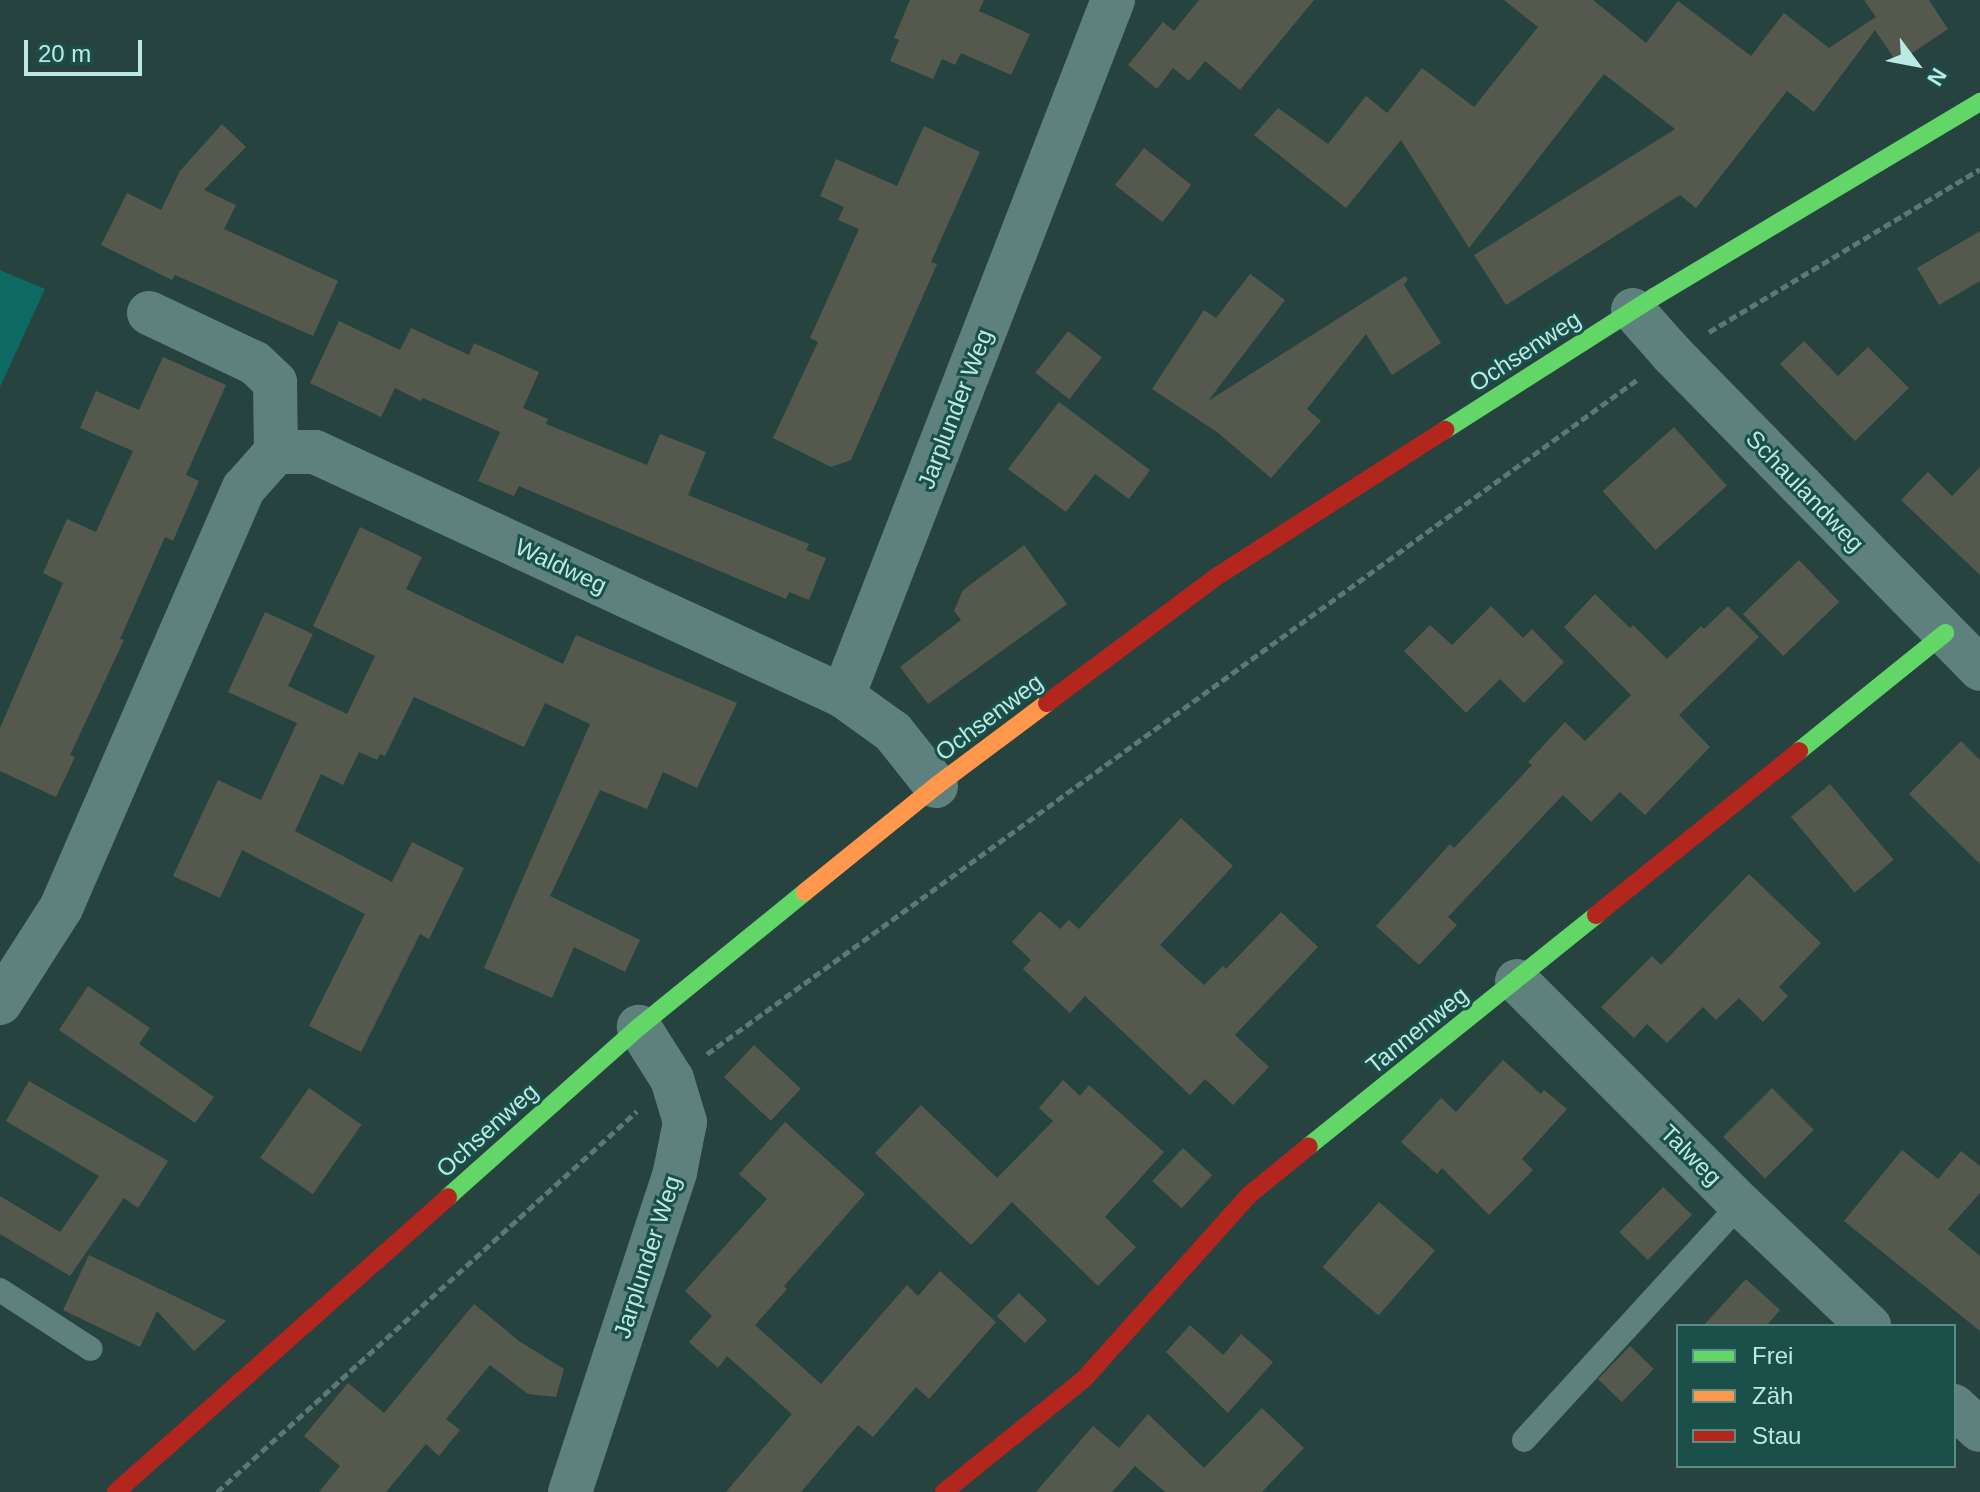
<!DOCTYPE html>
<meta charset="utf-8">
<style>
body{margin:0}
#map{position:relative;width:1980px;height:1492px;overflow:hidden;background:#264340;font-family:Helvetica,sans-serif}
div>[style]{position:absolute}
.green>*{inset:0;background:#0d6a63}
.building>*{inset:0;background:#55594d;transform-origin:0 0}
.path>*{height:5px;margin-top:-2.5px;transform-origin:0;background:repeating-linear-gradient(90deg,#5c7775 0 8px,transparent 0 12px)}
.lane>*{height:24px;margin:-12px;padding:0 12px;transform-origin:12px;border-radius:12px;background:#5f817e}
.street>*{height:44px;margin:-22px;padding:0 22px;transform-origin:22px;border-radius:22px;background:#5f817e}
.fast>*{height:18px;margin:-9px;padding:0 9px;transform-origin:9px;border-radius:9px;background:#63d668}
.slow>*{height:18px;margin:-9px;padding:0 9px;transform-origin:9px;border-radius:9px;background:#ff974d}
.jam>*{height:18px;margin:-9px;padding:0 9px;transform-origin:9px;border-radius:9px;background:#b3261e}
span{translate:-50% -50%;white-space:nowrap;text-align:center;line-height:1.15;-webkit-text-stroke:6px #1a4f4a;paint-order:stroke}
.street-label{font-size:24px;color:#bde9e4}
.legend{position:absolute;left:1676px;top:1324px;width:280px;height:144px;box-sizing:border-box;background:#1a4f4a;border:2px solid #5b8d88;margin:0;padding:10px 14px;list-style:none;font-size:24px;color:#bde9e4}
.legend li{display:flex;align-items:center;gap:16px;height:40px}
.legend b{width:40px;border:2px solid #5b8d88}
.north{position:absolute;left:1876px;top:24px;width:80px;height:80px;-webkit-text-stroke:6px #1a4f4a;paint-order:stroke;rotate:122deg;font-size:22px;font-weight:700;line-height:32px;text-align:center;color:#bde9e4}
.north::after{content:'';display:block;margin:auto;width:28px;height:36px;background:#bde9e4;clip-path:polygon(50% 0,100% 100%,50% 72%,0 100%)}
.scale{position:absolute;left:24px;top:40px;width:118px;height:36px;box-sizing:border-box;border:4px solid #bde9e4;border-top:0;padding-left:10px;font-size:24px;line-height:28px;white-space:nowrap;color:#bde9e4;-webkit-text-stroke:6px #1a4f4a;paint-order:stroke}
</style>
<div id="map">
<div class="green">
<i style="clip-path:polygon(0 270px,45px 289px,0 387px)"></i>
</div>
<div class="building">
<i style="clip-path:polygon(910px 0,984px 0,979px 11px,1030px 34px,1011px 75px,961px 53px,955px 65px,942px 59px,933px 79px,890px 61px,899px 40px,894px 38px)"></i>
<i style="clip-path:polygon(1199px 0,1314px 0,1240px 90px,1205px 61px,1189px 81px,1173px 68px,1157px 89px,1128px 65px,1163px 22px,1174px 31px)"></i>
<i style="clip-path:polygon(1504px 0,1593px 0,1646px 43px,1678px 1px,1751px 56px,1784px 13px,1829px 48px,1876px 17px,1864px 0,1929px 0,1948px 29px,1897px 63px,1875px 30px,1814px 112px,1787px 91px,1696px 208px,1680px 195px,1506px 305px,1474px 255px,1675px 129px,1604px 74px,1469px 248px,1401px 140px,1346px 208px,1254px 135px,1278px 108px,1328px 144px,1366px 96px,1387px 113px,1422px 68px,1474px 107px,1538px 27px)"></i>
<i style="clip-path:polygon(222px 124px,246px 147px,204px 190px,236px 205px,224px 229px,338px 281px,313px 336px,175px 275px,172px 280px,101px 245px,127px 193px,161px 210px,180px 171px)"></i>
<i style="clip-path:polygon(924px 126px,980px 152px,931px 262px,937px 264px,851px 460px,831px 467px,773px 438px,818px 342px,810px 338px,859px 229px,838px 220px,844px 207px,820px 196px,836px 159px,897px 186px)"></i>
<i style="left:1144px;top:148px;width:60px;height:47px;rotate:38deg"></i>
<i style="clip-path:polygon(1980px 231px,1980px 281px,1939px 305px,1917px 268px)"></i>
<i style="clip-path:polygon(1250px 274px,1285px 300px,1208px 401px,1405px 276px,1408px 279px,1404px 285px,1441px 343px,1392px 375px,1366px 334px,1307px 409px,1321px 421px,1271px 478px,1217px 432px,1152px 389px,1204px 310px,1216px 318px)"></i>
<i style="clip-path:polygon(339px 321px,400px 350px,411px 328px,469px 355px,474px 343px,539px 372px,523px 408px,548px 419px,546px 424px,647px 465px,660px 434px,706px 452px,688px 495px,809px 544px,806px 550px,826px 558px,809px 600px,789px 592px,786px 599px,519px 486px,514px 496px,478px 481px,500px 432px,423px 398px,421px 401px,395px 388px,381px 417px,310px 383px)"></i>
<i style="left:1068px;top:331px;width:43px;height:53px;rotate:38deg"></i>
<i style="clip-path:polygon(1804px 341px,1838px 376px,1868px 347px,1909px 388px,1855px 441px,1780px 364px)"></i>
<i style="clip-path:polygon(163px 357px,226px 385px,186px 475px,199px 481px,173px 541px,165px 537px,120px 639px,124px 640px,70px 755px,75px 757px,56px 797px,0 771px,0 728px,63px 583px,43px 573px,67px 519px,96px 532px,133px 451px,80px 428px,96px 391px,139px 410px)"></i>
<i style="clip-path:polygon(1059px 402px,1150px 470px,1129px 499px,1095px 474px,1066px 512px,1008px 469px)"></i>
<i style="left:1674px;top:427px;width:79px;height:96px;rotate:48deg"></i>
<i style="clip-path:polygon(1980px 467px,1980px 575px,1901px 500px,1928px 472px,1952px 496px)"></i>
<i style="clip-path:polygon(360px 527px,422px 557px,406px 589px,563px 664px,576px 635px,737px 703px,697px 788px,663px 772px,647px 809px,600px 790px,550px 896px,640px 940px,625px 972px,574px 947px,552px 998px,484px 968px,590px 724px,545px 703px,524px 747px,414px 697px,385px 756px,380px 754px,377px 760px,359px 752px,343px 785px,321px 774px,295px 831px,392px 882px,412px 842px,464px 868px,429px 939px,420px 934px,361px 1052px,309px 1026px,365px 914px,242px 850px,220px 898px,173px 876px,218px 780px,261px 800px,297px 723px,228px 692px,265px 612px,313px 634px,288px 686px,347px 714px,375px 656px,313px 626px)"></i>
<i style="clip-path:polygon(1024px 545px,1067px 604px,928px 704px,900px 667px,961px 620px,954px 611px,963px 590px)"></i>
<i style="left:1799px;top:560px;width:58px;height:78px;rotate:46deg"></i>
<i style="clip-path:polygon(1595px 594px,1630px 628px,1633px 625px,1667px 659px,1701px 626px,1704px 629px,1728px 606px,1759px 637px,1679px 715px,1710px 747px,1645px 815px,1620px 792px,1591px 822px,1563px 795px,1448px 917px,1457px 925px,1419px 965px,1376px 926px,1450px 844px,1454px 848px,1532px 765px,1528px 762px,1565px 722px,1585px 741px,1631px 695px,1564px 627px)"></i>
<i style="clip-path:polygon(1491px 606px,1523px 638px,1532px 629px,1564px 662px,1524px 703px,1500px 679px,1466px 713px,1404px 651px,1430px 625px,1452px 645px)"></i>
<i style="clip-path:polygon(1961px 741px,1980px 760px,1980px 864px,1909px 794px)"></i>
<i style="left:1830px;top:784px;width:99px;height:51px;rotate:50deg"></i>
<i style="clip-path:polygon(1181px 818px,1233px 866px,1160px 945px,1204px 985px,1223px 966px,1226px 969px,1281px 912px,1318px 947px,1235px 1035px,1269px 1067px,1233px 1105px,1205px 1079px,1190px 1095px,1085px 996px,1070px 1013px,1023px 969px,1031px 960px,1012px 942px,1040px 911px,1060px 929px,1069px 920px,1079px 929px)"></i>
<i style="clip-path:polygon(1749px 874px,1821px 943px,1779px 987px,1788px 996px,1763px 1022px,1739px 998px,1716px 1020px,1703px 1007px,1667px 1043px,1647px 1024px,1634px 1038px,1601px 1007px,1652px 956px,1661px 965px)"></i>
<i style="clip-path:polygon(88px 986px,150px 1028px,139px 1044px,214px 1097px,195px 1123px,59px 1030px)"></i>
<i style="left:754px;top:1045px;width:64px;height:44px;rotate:43deg"></i>
<i style="clip-path:polygon(1503px 1060px,1541px 1094px,1544px 1090px,1567px 1109px,1522px 1159px,1533px 1170px,1489px 1215px,1442px 1168px,1437px 1174px,1401px 1142px,1441px 1098px,1456px 1112px)"></i>
<i style="clip-path:polygon(1063px 1080px,1080px 1096px,1089px 1085px,1164px 1152px,1105px 1217px,1136px 1247px,1098px 1286px,1012px 1202px,971px 1245px,875px 1153px,921px 1105px,997px 1178px,1053px 1121px,1039px 1108px)"></i>
<i style="clip-path:polygon(29px 1081px,168px 1161px,138px 1208px,124px 1198px,70px 1276px,0 1234px,0 1196px,60px 1232px,99px 1176px,6px 1121px)"></i>
<i style="left:309px;top:1088px;width:64px;height:85px;rotate:35deg"></i>
<i style="left:1772px;top:1088px;width:59px;height:69px;rotate:45deg"></i>
<i style="clip-path:polygon(785px 1122px,865px 1194px,784px 1286px,787px 1289px,755px 1325px,821px 1384px,907px 1285px,918px 1296px,940px 1271px,996px 1322px,929px 1399px,916px 1387px,873px 1437px,858px 1425px,801px 1492px,726px 1492px,792px 1414px,727px 1356px,718px 1368px,689px 1342px,712px 1316px,685px 1291px,767px 1199px,739px 1174px)"></i>
<i style="left:1183px;top:1148px;width:40px;height:45px;rotate:43deg"></i>
<i style="clip-path:polygon(1902px 1150px,1938px 1179px,1961px 1151px,1980px 1166px,1980px 1193px,1948px 1229px,1980px 1256px,1980px 1331px,1844px 1221px)"></i>
<i style="left:1663px;top:1187px;width:40px;height:63px;rotate:44deg"></i>
<i style="left:1379px;top:1202px;width:74px;height:86px;rotate:41deg"></i>
<i style="clip-path:polygon(89px 1255px,166px 1292px,226px 1321px,194px 1351px,157px 1311px,140px 1347px,63px 1310px)"></i>
<i style="clip-path:polygon(1746px 1279px,1780px 1310px,1766px 1326px,1703px 1326px)"></i>
<i style="left:1019px;top:1293px;width:39px;height:32px;rotate:44deg"></i>
<i style="clip-path:polygon(474px 1304px,519px 1341px,564px 1369px,556px 1397px,528px 1394px,490px 1365px,446px 1419px,460px 1430px,439px 1456px,426px 1444px,386px 1492px,319px 1492px,340px 1466px,304px 1436px,348px 1383px,384px 1413px)"></i>
<i style="clip-path:polygon(1190px 1325px,1223px 1355px,1241px 1334px,1273px 1362px,1228px 1413px,1166px 1352px)"></i>
<i style="left:1630px;top:1346px;width:33px;height:46px;rotate:44deg"></i>
<i style="clip-path:polygon(1262px 1408px,1304px 1448px,1262px 1492px,1165px 1492px,1135px 1466px,1112px 1492px,1036px 1492px,1093px 1426px,1119px 1448px,1148px 1414px,1204px 1468px)"></i>
</div>
<div class="path">
<i style="left:1709px;top:332px;width:316px;rotate:-31deg"></i>
<i style="left:707px;top:1054px;width:1150px;rotate:-35.94deg"></i>
<i style="left:217px;top:1492px;width:567px;rotate:-42.21deg"></i>
</div>
<div class="lane">
<i style="left:0;top:1290px;width:108px;rotate:33deg"></i>
<i style="left:1524px;top:1440px;width:320px;rotate:-47.5deg"></i>
</div>
<div class="street">
<i style="left:1633px;top:310px;width:59px;rotate:48.4deg"></i>
<i style="left:1672px;top:354px;width:441px;rotate:45.6deg"></i>
<i style="left:149px;top:313px;width:117px;rotate:25.3deg"></i>
<i style="left:255px;top:363px;width:28px;rotate:44deg"></i>
<i style="left:275px;top:382px;width:70px;rotate:89.2deg"></i>
<i style="left:936px;top:786px;width:69px;rotate:-128.5deg"></i>
<i style="left:893px;top:732px;width:62px;rotate:-144.2deg"></i>
<i style="left:843px;top:696px;width:747px;rotate:-68.8deg"></i>
<i style="left:1517px;top:981px;width:315px;rotate:45deg"></i>
<i style="left:1740px;top:1204px;width:178px;rotate:43.4deg"></i>
<i style="left:0;top:1003px;width:113px;rotate:-57.3deg"></i>
<i style="left:61px;top:908px;width:458px;rotate:-66.5deg"></i>
<i style="left:244px;top:488px;width:48px;rotate:-48.4deg"></i>
<i style="left:276px;top:452px;width:39px"></i>
<i style="left:315px;top:452px;width:582px;rotate:24.8deg"></i>
<i style="left:1954px;top:1406px;width:35px;rotate:43deg"></i>
<i style="left:570px;top:1492px;width:337px;rotate:-71.8deg"></i>
<i style="left:675px;top:1172px;width:51px;rotate:-78.7deg"></i>
<i style="left:685px;top:1122px;width:45px;rotate:-106.8deg"></i>
<i style="left:672px;top:1079px;width:62px;rotate:-122.4deg"></i>
</div>
<div class="fast">
<i style="left:1445px;top:430px;width:248px;rotate:-32.5deg"></i>
<i style="left:1654px;top:297px;width:380px;rotate:-30.9deg"></i>
<i style="left:1799px;top:751px;width:188px;rotate:-38.9deg"></i>
<i style="left:1309px;top:1146px;width:368px;rotate:-38.8deg"></i>
<i style="left:448px;top:1197px;width:256px;rotate:-41.7deg"></i>
<i style="left:639px;top:1027px;width:214px;rotate:-39.1deg"></i>
</div>
<div class="slow">
<i style="left:805px;top:892px;width:169px;rotate:-39deg"></i>
<i style="left:936px;top:786px;width:139px;rotate:-36.8deg"></i>
</div>
<div class="jam">
<i style="left:1047px;top:703px;width:214px;rotate:-36.7deg"></i>
<i style="left:1219px;top:575px;width:269px;rotate:-32.7deg"></i>
<i style="left:1596px;top:915px;width:261px;rotate:-38.9deg"></i>
<i style="left:116px;top:1492px;width:444px;rotate:-41.6deg"></i>
<i style="left:944px;top:1492px;width:180px;rotate:-38.9deg"></i>
<i style="left:1084px;top:1379px;width:247px;rotate:-48.1deg"></i>
<i style="left:1249px;top:1195px;width:77px;rotate:-39.2deg"></i>
</div>
<div class="street-label">
<span style="left:1525px;top:351px;rotate:-33deg">Ochsenweg</span>
<span style="left:955px;top:409px;rotate:-69deg">Jarplunder Weg</span>
<span style="left:1805px;top:491px;rotate:46deg">Schaulandweg</span>
<span style="left:561px;top:566px;rotate:25deg">Waldweg</span>
<span style="left:989px;top:717px;rotate:-37deg">Ochsenweg</span>
<span style="left:1417px;top:1030px;rotate:-39deg">Tannenweg</span>
<span style="left:487px;top:1130px;rotate:-42deg">Ochsenweg</span>
<span style="left:1691px;top:1155px;rotate:45deg">Talweg</span>
<span style="left:647px;top:1257px;rotate:-72deg">Jarplunder Weg</span>
</div>
<ul class="legend">
<li><b style="height:10px;background:#63d668"></b>Frei</li>
<li><b style="height:10px;background:#ff974d"></b>Zäh</li>
<li><b style="height:10px;background:#b3261e"></b>Stau</li>
</ul>
<div class="north">N</div>
<div class="scale">20 m</div>
</div>
